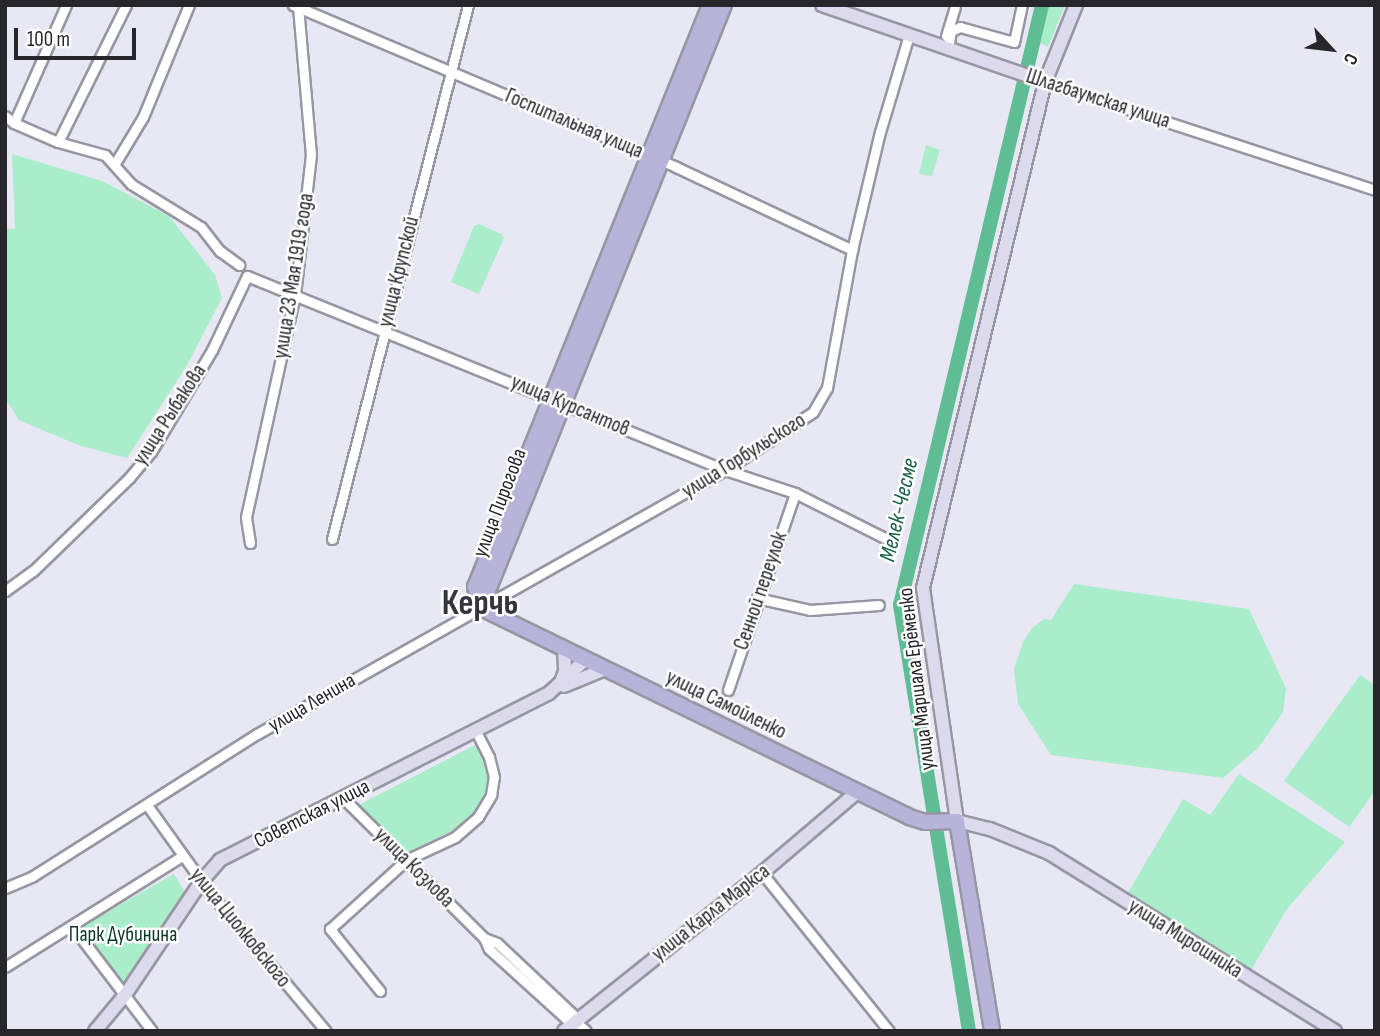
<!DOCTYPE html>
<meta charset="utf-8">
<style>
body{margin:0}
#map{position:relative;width:1380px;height:1036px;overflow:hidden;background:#e8e7f4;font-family:"Sofia Sans Condensed",sans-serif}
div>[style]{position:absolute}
.green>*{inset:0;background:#aaedcb}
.river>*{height:14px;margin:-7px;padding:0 7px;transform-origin:7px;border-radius:7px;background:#5fbd93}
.roads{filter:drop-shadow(2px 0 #9796a3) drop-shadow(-2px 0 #9796a3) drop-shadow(0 2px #9796a3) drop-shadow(0 -2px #9796a3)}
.street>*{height:9px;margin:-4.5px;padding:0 4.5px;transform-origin:4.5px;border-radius:4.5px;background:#fff}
.secondary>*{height:12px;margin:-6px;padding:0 6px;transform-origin:6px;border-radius:6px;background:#dcdaec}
.primary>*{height:14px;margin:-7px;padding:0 7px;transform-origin:7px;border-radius:7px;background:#b8b4d9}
span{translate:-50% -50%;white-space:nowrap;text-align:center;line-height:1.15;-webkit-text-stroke:5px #fff;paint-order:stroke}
.street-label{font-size:21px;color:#26262b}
.park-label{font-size:21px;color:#0c3725}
.water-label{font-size:23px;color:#196044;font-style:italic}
.town-label{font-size:35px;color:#35343f;font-weight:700}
.frame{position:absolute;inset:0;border:7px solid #26262b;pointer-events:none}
.north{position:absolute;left:1296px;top:14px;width:70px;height:70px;-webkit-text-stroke:5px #fff;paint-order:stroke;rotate:117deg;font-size:19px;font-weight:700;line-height:28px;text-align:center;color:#26262b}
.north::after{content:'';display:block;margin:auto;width:24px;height:32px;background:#26262b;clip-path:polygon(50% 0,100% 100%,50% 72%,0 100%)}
.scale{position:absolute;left:14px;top:28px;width:122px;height:32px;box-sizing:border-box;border:4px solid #26262b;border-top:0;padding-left:9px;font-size:21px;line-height:24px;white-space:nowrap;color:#26262b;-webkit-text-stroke:5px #fff;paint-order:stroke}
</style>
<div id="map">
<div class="green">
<i style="clip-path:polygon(1046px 5px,1065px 5px,1048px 47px,1037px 41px)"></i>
<i style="clip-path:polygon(926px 145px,940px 150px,932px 176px,919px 174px)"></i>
<i style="clip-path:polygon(12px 154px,102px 181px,169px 216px,215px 275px,222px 298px,186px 367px,127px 458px,78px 445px,19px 420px,5px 398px,5px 229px,15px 229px)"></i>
<i style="clip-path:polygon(479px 224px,501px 234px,504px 238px,479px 294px,451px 282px,474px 226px)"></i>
<i style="clip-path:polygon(1074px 584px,1249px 609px,1286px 688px,1283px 712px,1259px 747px,1223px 778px,1051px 755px,1018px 704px,1014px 669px,1023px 642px,1032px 628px,1044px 619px,1051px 620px)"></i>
<i style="clip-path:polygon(1360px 675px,1375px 685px,1375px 791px,1349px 827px,1284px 781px)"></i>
<i style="clip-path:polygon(475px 745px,488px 768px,487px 788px,478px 810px,460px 827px,405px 854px,357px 806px)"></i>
<i style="clip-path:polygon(1239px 774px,1345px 842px,1287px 909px,1251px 970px,1126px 896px,1183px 799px,1210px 815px)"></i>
<i style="clip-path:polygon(174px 874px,185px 892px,123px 983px,82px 926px)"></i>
</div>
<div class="river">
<i style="left:969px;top:1031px;width:432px;rotate:-99.2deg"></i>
<i style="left:900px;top:605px;width:617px;rotate:-76.68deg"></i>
</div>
<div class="roads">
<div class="street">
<i style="left:293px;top:5px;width:416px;rotate:22.9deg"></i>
<i style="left:676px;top:167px;width:195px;rotate:25.2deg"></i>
<i style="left:946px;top:36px;width:30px;rotate:-73deg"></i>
<i style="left:948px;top:49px;width:18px;rotate:-81deg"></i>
<i style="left:951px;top:31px;width:10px;rotate:-24deg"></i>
<i style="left:960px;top:27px;width:56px;rotate:15.5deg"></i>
<i style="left:1014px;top:42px;width:38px;rotate:-78deg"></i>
<i style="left:1045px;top:82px;width:347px;rotate:18.1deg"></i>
<i style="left:5px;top:116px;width:11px;rotate:38deg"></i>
<i style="left:14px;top:123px;width:48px;rotate:23.4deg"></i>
<i style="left:58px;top:142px;width:49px;rotate:15.5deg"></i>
<i style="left:105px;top:155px;width:39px;rotate:48deg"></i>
<i style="left:131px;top:184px;width:82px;rotate:31.6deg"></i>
<i style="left:201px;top:227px;width:31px;rotate:52deg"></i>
<i style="left:220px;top:251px;width:24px;rotate:36deg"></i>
<i style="left:14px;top:123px;width:129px;rotate:-66.2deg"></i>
<i style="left:58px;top:142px;width:153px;rotate:-63.6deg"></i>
<i style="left:114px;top:165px;width:56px;rotate:-58.9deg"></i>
<i style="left:143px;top:117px;width:121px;rotate:-67.7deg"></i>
<i style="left:332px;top:539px;width:551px;rotate:-75.71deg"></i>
<i style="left:250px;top:543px;width:26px;rotate:-99deg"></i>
<i style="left:246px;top:517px;width:227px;rotate:-77.6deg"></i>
<i style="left:295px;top:295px;width:141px;rotate:-83.5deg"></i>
<i style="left:311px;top:155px;width:150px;rotate:-95deg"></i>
<i style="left:5px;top:591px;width:34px;rotate:-36deg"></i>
<i style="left:33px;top:571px;width:134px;rotate:-44.1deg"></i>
<i style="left:129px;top:478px;width:34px;rotate:-50deg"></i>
<i style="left:151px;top:452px;width:119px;rotate:-59.1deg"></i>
<i style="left:212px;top:350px;width:82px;rotate:-64.7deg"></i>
<i style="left:247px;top:276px;width:516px;rotate:22.09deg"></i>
<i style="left:725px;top:470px;width:74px;rotate:18.2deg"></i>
<i style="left:795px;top:493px;width:107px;rotate:26.6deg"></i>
<i style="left:757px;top:598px;width:54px;rotate:12.8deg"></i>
<i style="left:810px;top:610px;width:69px;rotate:-4.1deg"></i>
<i style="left:728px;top:690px;width:208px;rotate:-71.2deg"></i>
<i style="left:344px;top:799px;width:197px;rotate:44.8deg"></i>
<i style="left:484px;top:938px;width:12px;rotate:66deg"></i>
<i style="left:489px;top:949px;width:112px;rotate:42.1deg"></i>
<i style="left:147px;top:805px;width:108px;rotate:54.4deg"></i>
<i style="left:210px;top:893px;width:180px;rotate:50deg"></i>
<i style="left:762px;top:873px;width:203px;rotate:51.2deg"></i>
<i style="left:5px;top:888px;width:30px;rotate:-23deg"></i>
<i style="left:33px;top:876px;width:265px;rotate:-32.4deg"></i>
<i style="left:257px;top:734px;width:537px;rotate:-29.43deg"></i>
<i style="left:725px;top:470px;width:105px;rotate:-33.4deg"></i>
<i style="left:813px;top:412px;width:28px;rotate:-60deg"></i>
<i style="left:827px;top:388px;width:140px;rotate:-79.7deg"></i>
<i style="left:852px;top:250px;width:121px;rotate:-76.7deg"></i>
<i style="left:880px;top:132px;width:101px;rotate:-73.4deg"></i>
<i style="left:72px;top:926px;width:132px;rotate:52.7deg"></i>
<i style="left:484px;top:938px;width:14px;rotate:21deg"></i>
<i style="left:497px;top:943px;width:111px;rotate:43.2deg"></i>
<i style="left:5px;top:967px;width:209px;rotate:-32.1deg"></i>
<i style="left:380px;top:991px;width:80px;rotate:-128.9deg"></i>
<i style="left:330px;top:929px;width:103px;rotate:-42.2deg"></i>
<i style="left:406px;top:860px;width:54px;rotate:-25.1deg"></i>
<i style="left:455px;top:837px;width:30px;rotate:-41deg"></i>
<i style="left:478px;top:817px;width:26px;rotate:-59deg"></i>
<i style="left:491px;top:795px;width:18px;rotate:-81deg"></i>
<i style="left:494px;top:777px;width:21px;rotate:-104deg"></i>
<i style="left:489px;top:757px;width:28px;rotate:-117deg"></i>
<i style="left:576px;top:1022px;width:13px;rotate:42deg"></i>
</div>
<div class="secondary">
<i style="left:822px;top:5px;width:236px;rotate:19deg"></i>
<i style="left:1076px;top:5px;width:83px;rotate:111.9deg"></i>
<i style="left:1045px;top:82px;width:520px;rotate:103.56deg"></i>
<i style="left:923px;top:588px;width:235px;rotate:81.7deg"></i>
<i style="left:957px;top:821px;width:34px;rotate:14deg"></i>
<i style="left:990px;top:829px;width:64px;rotate:22.1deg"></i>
<i style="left:1049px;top:853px;width:337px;rotate:31.9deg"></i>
<i style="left:561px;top:682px;width:12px;rotate:-70deg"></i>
<i style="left:565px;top:671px;width:23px;rotate:-92deg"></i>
<i style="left:564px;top:686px;width:44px;rotate:-22.5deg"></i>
<i style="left:95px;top:1031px;width:47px;rotate:-50.2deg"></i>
<i style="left:125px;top:995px;width:136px;rotate:-56.1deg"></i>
<i style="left:201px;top:882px;width:29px;rotate:-49deg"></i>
<i style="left:220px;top:860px;width:369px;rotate:-26.9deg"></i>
<i style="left:549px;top:693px;width:49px;rotate:-42.5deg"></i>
<i style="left:564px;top:1031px;width:253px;rotate:-38.6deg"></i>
<i style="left:762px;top:873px;width:123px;rotate:-40.4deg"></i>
</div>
<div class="primary">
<i style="left:481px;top:608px;width:476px;rotate:26deg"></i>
<i style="left:909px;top:817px;width:17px;rotate:17deg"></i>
<i style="left:925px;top:822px;width:32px;rotate:-2deg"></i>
<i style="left:957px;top:821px;width:213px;rotate:80.5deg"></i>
<i style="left:481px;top:608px;width:650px;rotate:-68.05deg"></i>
<i style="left:481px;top:608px;width:22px;rotate:-106deg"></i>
<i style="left:475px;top:587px;width:628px;rotate:-68.01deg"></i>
</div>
</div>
<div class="street-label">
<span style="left:1098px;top:99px;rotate:18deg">Шлагбаумская улица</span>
<span style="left:574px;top:124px;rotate:23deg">Госпитальная улица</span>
<span style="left:399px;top:272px;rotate:-76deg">улица Крупской</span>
<span style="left:294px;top:276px;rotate:-81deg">улица 23 Мая 1919 года</span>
<span style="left:570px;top:406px;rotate:23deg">улица Курсантов</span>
<span style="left:170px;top:415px;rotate:-57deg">улица Рыбакова</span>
<span style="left:744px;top:456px;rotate:-32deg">улица Горбульского</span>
<span style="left:500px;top:503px;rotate:-69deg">улица Пирогова</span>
<span style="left:761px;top:591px;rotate:-71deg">Сенной переулок</span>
<span style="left:917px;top:679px;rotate:-97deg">улица Маршала Ерёменко</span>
<span style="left:312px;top:703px;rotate:-30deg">улица Ленина</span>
<span style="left:726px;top:705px;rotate:26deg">улица Самойленко</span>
<span style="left:312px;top:814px;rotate:-27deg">Советская улица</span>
<span style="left:414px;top:868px;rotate:45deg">улица Козлова</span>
<span style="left:711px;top:913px;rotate:-38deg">улица Карла Маркса</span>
<span style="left:240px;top:928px;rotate:51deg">улица Циолковского</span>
<span style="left:1185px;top:939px;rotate:32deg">улица Мирошника</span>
</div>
<div class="park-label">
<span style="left:123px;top:935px">Парк Дубинина</span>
</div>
<div class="water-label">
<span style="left:899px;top:510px;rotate:-77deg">Мелек-Чесме</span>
</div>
<div class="town-label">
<span style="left:480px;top:604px">Керчь</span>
</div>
<div class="frame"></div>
<div class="north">С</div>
<div class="scale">100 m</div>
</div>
